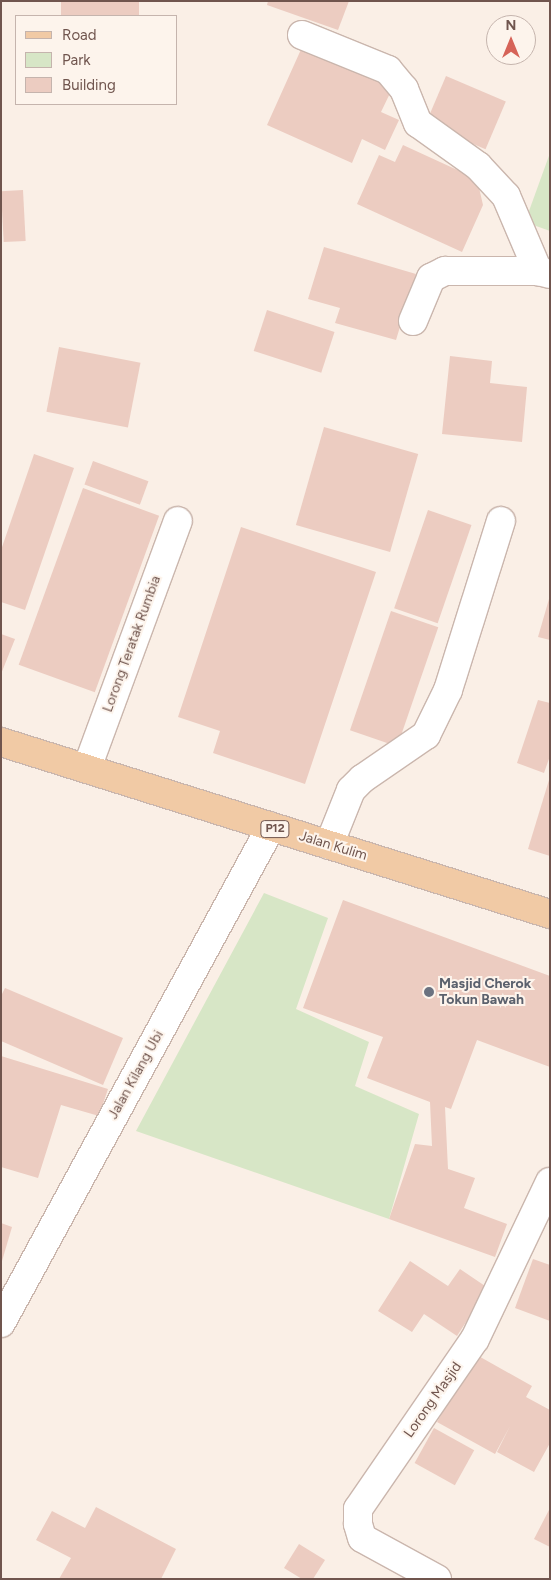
<!DOCTYPE html>
<style>
body{margin:0}
#map{position:relative;width:551px;height:1580px;overflow:hidden;background:#faefe6;font-family:Figtree,sans-serif}
div>[style]{position:absolute}
.green>*{inset:0;background:#d7e6c6}
.building>*{inset:0;background:#ecccc1;transform-origin:0 0}
.roads{filter:drop-shadow(1px 0 #cab6ad) drop-shadow(-1px 0 #cab6ad) drop-shadow(0 1px #cab6ad) drop-shadow(0 -1px #cab6ad)}
.minor>*{height:28px;margin:-14px;padding:0 14px;transform-origin:14px;border-radius:14px;background:#fff}
.major>*{height:28px;margin:-14px;padding:0 14px;transform-origin:14px;border-radius:14px;background:#f1caa5}
.dots>*{width:14px;height:14px;translate:-50% -50%;box-sizing:border-box;border:2px solid #fdf4ec;border-radius:50%}
span{translate:-50% -50%;white-space:nowrap;text-align:center;line-height:1.15;-webkit-text-stroke:4px #fdf4ec;paint-order:stroke}
.shield-label span{padding:1px 4px;background:#fdf4ec;border:1px solid;border-radius:4px;-webkit-text-stroke-width:0}
.shield-label{font-size:12px;color:#70554e;font-weight:700}
.street-label{font-size:14px;color:#70554e}
.worship-label{font-size:14px;color:#5b616d;font-weight:700}
.left{translate:0 -50%;text-align:left}
.frame{position:absolute;inset:0;border:2px solid #70554e;pointer-events:none}
.legend{position:absolute;left:15px;top:15px;width:162px;height:90px;box-sizing:border-box;background:#fdf4ec;border:1px solid #c5b4ad;margin:0;padding:6px 9px;list-style:none;font-size:15px;color:#70554e}
.legend li{display:flex;align-items:center;gap:10px;height:25px}
.legend b{width:25px;border:1px solid #c5b4ad}
.north{position:absolute;left:486px;top:15px;width:50px;height:50px;box-sizing:border-box;background:#fdf4ec;border:1px solid #c5b4ad;border-radius:50%;rotate:0deg;font-size:14px;font-weight:700;line-height:20px;text-align:center;color:#70554e}
.north::after{content:'';display:block;margin:auto;width:18px;height:22px;background:#d66358;clip-path:polygon(50% 0,100% 100%,50% 72%,0 100%)}
</style>
<div id="map">
<div class="green">
<i style="clip-path:polygon(550px 153px,550px 231px,525px 222px)"></i>
<i style="clip-path:polygon(264px 893px,328px 918px,296px 1009px,369px 1042px,355px 1086px,419px 1114px,389px 1219px,136px 1131px)"></i>
</div>
<div class="building">
<i style="left:61px;top:1px;width:78px;height:16px"></i>
<i style="clip-path:polygon(268px 1px,349px 1px,338px 30px,267px 5px)"></i>
<i style="clip-path:polygon(303px 45px,394px 85px,381px 112px,399px 120px,385px 150px,362px 139px,352px 163px,267px 125px)"></i>
<i style="left:446px;top:76px;width:65px;height:52px;rotate:23deg"></i>
<i style="clip-path:polygon(403px 145px,477px 179px,483px 205px,462px 252px,357px 204px,379px 155px,395px 162px)"></i>
<i style="left:23px;top:190px;width:51px;height:22px;rotate:87deg"></i>
<i style="clip-path:polygon(324px 247px,416px 274px,396px 340px,335px 323px,340px 308px,308px 299px)"></i>
<i style="left:267px;top:310px;width:71px;height:43px;rotate:18deg"></i>
<i style="left:59px;top:347px;width:83px;height:66px;rotate:11deg"></i>
<i style="clip-path:polygon(450px 356px,492px 361px,490px 383px,527px 387px,522px 442px,442px 434px)"></i>
<i style="left:324px;top:427px;width:98px;height:102px;rotate:16deg"></i>
<i style="clip-path:polygon(34px 454px,74px 468px,25px 610px,1px 602px,1px 550px)"></i>
<i style="left:93px;top:461px;width:59px;height:25px;rotate:20deg"></i>
<i style="left:83px;top:488px;width:81px;height:188px;rotate:20deg"></i>
<i style="left:428px;top:510px;width:46px;height:104px;rotate:19deg"></i>
<i style="clip-path:polygon(241px 527px,376px 572px,305px 784px,213px 753px,220px 731px,178px 717px)"></i>
<i style="clip-path:polygon(549px 599px,550px 599px,550px 640px,538px 637px)"></i>
<i style="left:391px;top:611px;width:50px;height:126px;rotate:19deg"></i>
<i style="clip-path:polygon(1px 634px,15px 639px,1px 674px)"></i>
<i style="clip-path:polygon(538px 700px,550px 703px,550px 756px,544px 773px,517px 763px)"></i>
<i style="clip-path:polygon(549px 780px,550px 781px,550px 856px,528px 849px)"></i>
<i style="clip-path:polygon(343px 900px,550px 976px,550px 1067px,477px 1040px,451px 1109px,445px 1107px,448px 1169px,475px 1178px,464px 1208px,507px 1224px,495px 1257px,389px 1219px,415px 1144px,432px 1146px,430px 1102px,367px 1078px,383px 1037px,303px 1008px)"></i>
<i style="clip-path:polygon(5px 988px,123px 1038px,103px 1085px,1px 1041px,1px 996px)"></i>
<i style="clip-path:polygon(1px 1056px,108px 1089px,99px 1116px,61px 1105px,38px 1178px,1px 1167px)"></i>
<i style="clip-path:polygon(1px 1223px,12px 1227px,2px 1261px,1px 1261px)"></i>
<i style="clip-path:polygon(533px 1259px,550px 1265px,550px 1321px,515px 1308px)"></i>
<i style="clip-path:polygon(410px 1261px,448px 1286px,460px 1269px,488px 1288px,457px 1336px,424px 1314px,412px 1332px,378px 1311px)"></i>
<i style="clip-path:polygon(475px 1354px,532px 1386px,526px 1397px,550px 1410px,550px 1443px,534px 1472px,497px 1452px,510px 1426px,495px 1454px,437px 1422px)"></i>
<i style="left:434px;top:1428px;width:46px;height:40px;rotate:29deg"></i>
<i style="clip-path:polygon(96px 1507px,176px 1549px,161px 1579px,59px 1579px,71px 1558px,36px 1540px,52px 1511px,85px 1528px)"></i>
<i style="clip-path:polygon(550px 1508px,550px 1547px,534px 1539px)"></i>
<i style="clip-path:polygon(299px 1544px,325px 1560px,313px 1579px,302px 1579px,284px 1568px)"></i>
</div>
<div class="roads">
<div class="minor">
<i style="left:302px;top:35px;width:93px;rotate:22.1deg"></i>
<i style="left:388px;top:70px;width:25px;rotate:50deg"></i>
<i style="left:404px;top:89px;width:37px;rotate:68deg"></i>
<i style="left:418px;top:123px;width:74px;rotate:35.6deg"></i>
<i style="left:478px;top:166px;width:41px;rotate:47deg"></i>
<i style="left:506px;top:196px;width:82px;rotate:66.9deg"></i>
<i style="left:538px;top:271px;width:12px;rotate:14deg"></i>
<i style="left:413px;top:321px;width:47px;rotate:-67.3deg"></i>
<i style="left:431px;top:278px;width:16px;rotate:-27deg"></i>
<i style="left:445px;top:271px;width:93px"></i>
<i style="left:87px;top:768px;width:263px;rotate:-69.8deg"></i>
<i style="left:329px;top:845px;width:59px;rotate:-68.2deg"></i>
<i style="left:351px;top:790px;width:16px;rotate:-45deg"></i>
<i style="left:362px;top:779px;width:78px;rotate:-34.5deg"></i>
<i style="left:426px;top:735px;width:50px;rotate:-63.9deg"></i>
<i style="left:448px;top:690px;width:177px;rotate:-72.6deg"></i>
<i style="left:1px;top:1323px;width:565px;rotate:-61.44deg"></i>
<i style="left:437px;top:1579px;width:85px;rotate:-151.3deg"></i>
<i style="left:362px;top:1538px;width:15px;rotate:-106deg"></i>
<i style="left:358px;top:1524px;width:15px;rotate:-90deg"></i>
<i style="left:358px;top:1509px;width:206px;rotate:-55.5deg"></i>
<i style="left:475px;top:1339px;width:174px;rotate:-64.5deg"></i>
</div>
<div class="major">
<i style="left:1px;top:742px;width:575px;rotate:17.4deg"></i>
</div>
</div>
<div class="dots">
<i style="left:429px;top:992px;background:#6b7280"></i>
</div>
<div class="shield-label">
<span style="left:275px;top:829px">P12</span>
</div>
<div class="street-label">
<span style="left:132px;top:644px;rotate:-70deg">Lorong Teratak Rumbia</span>
<span style="left:333px;top:846px;rotate:17deg">Jalan Kulim</span>
<span style="left:136px;top:1075px;rotate:-61deg">Jalan Kilang Ubi</span>
<span style="left:433px;top:1400px;rotate:-55deg">Lorong Masjid</span>
</div>
<div class="worship-label">
<span class="left" style="left:439px;top:992px">Masjid Cherok<br>Tokun Bawah</span>
</div>
<div class="frame"></div>
<ul class="legend">
<li><b style="height:6px;background:#f1caa5"></b>Road</li>
<li><b style="height:14px;background:#d7e6c6"></b>Park</li>
<li><b style="height:14px;background:#ecccc1"></b>Building</li>
</ul>
<div class="north">N</div>
</div>
